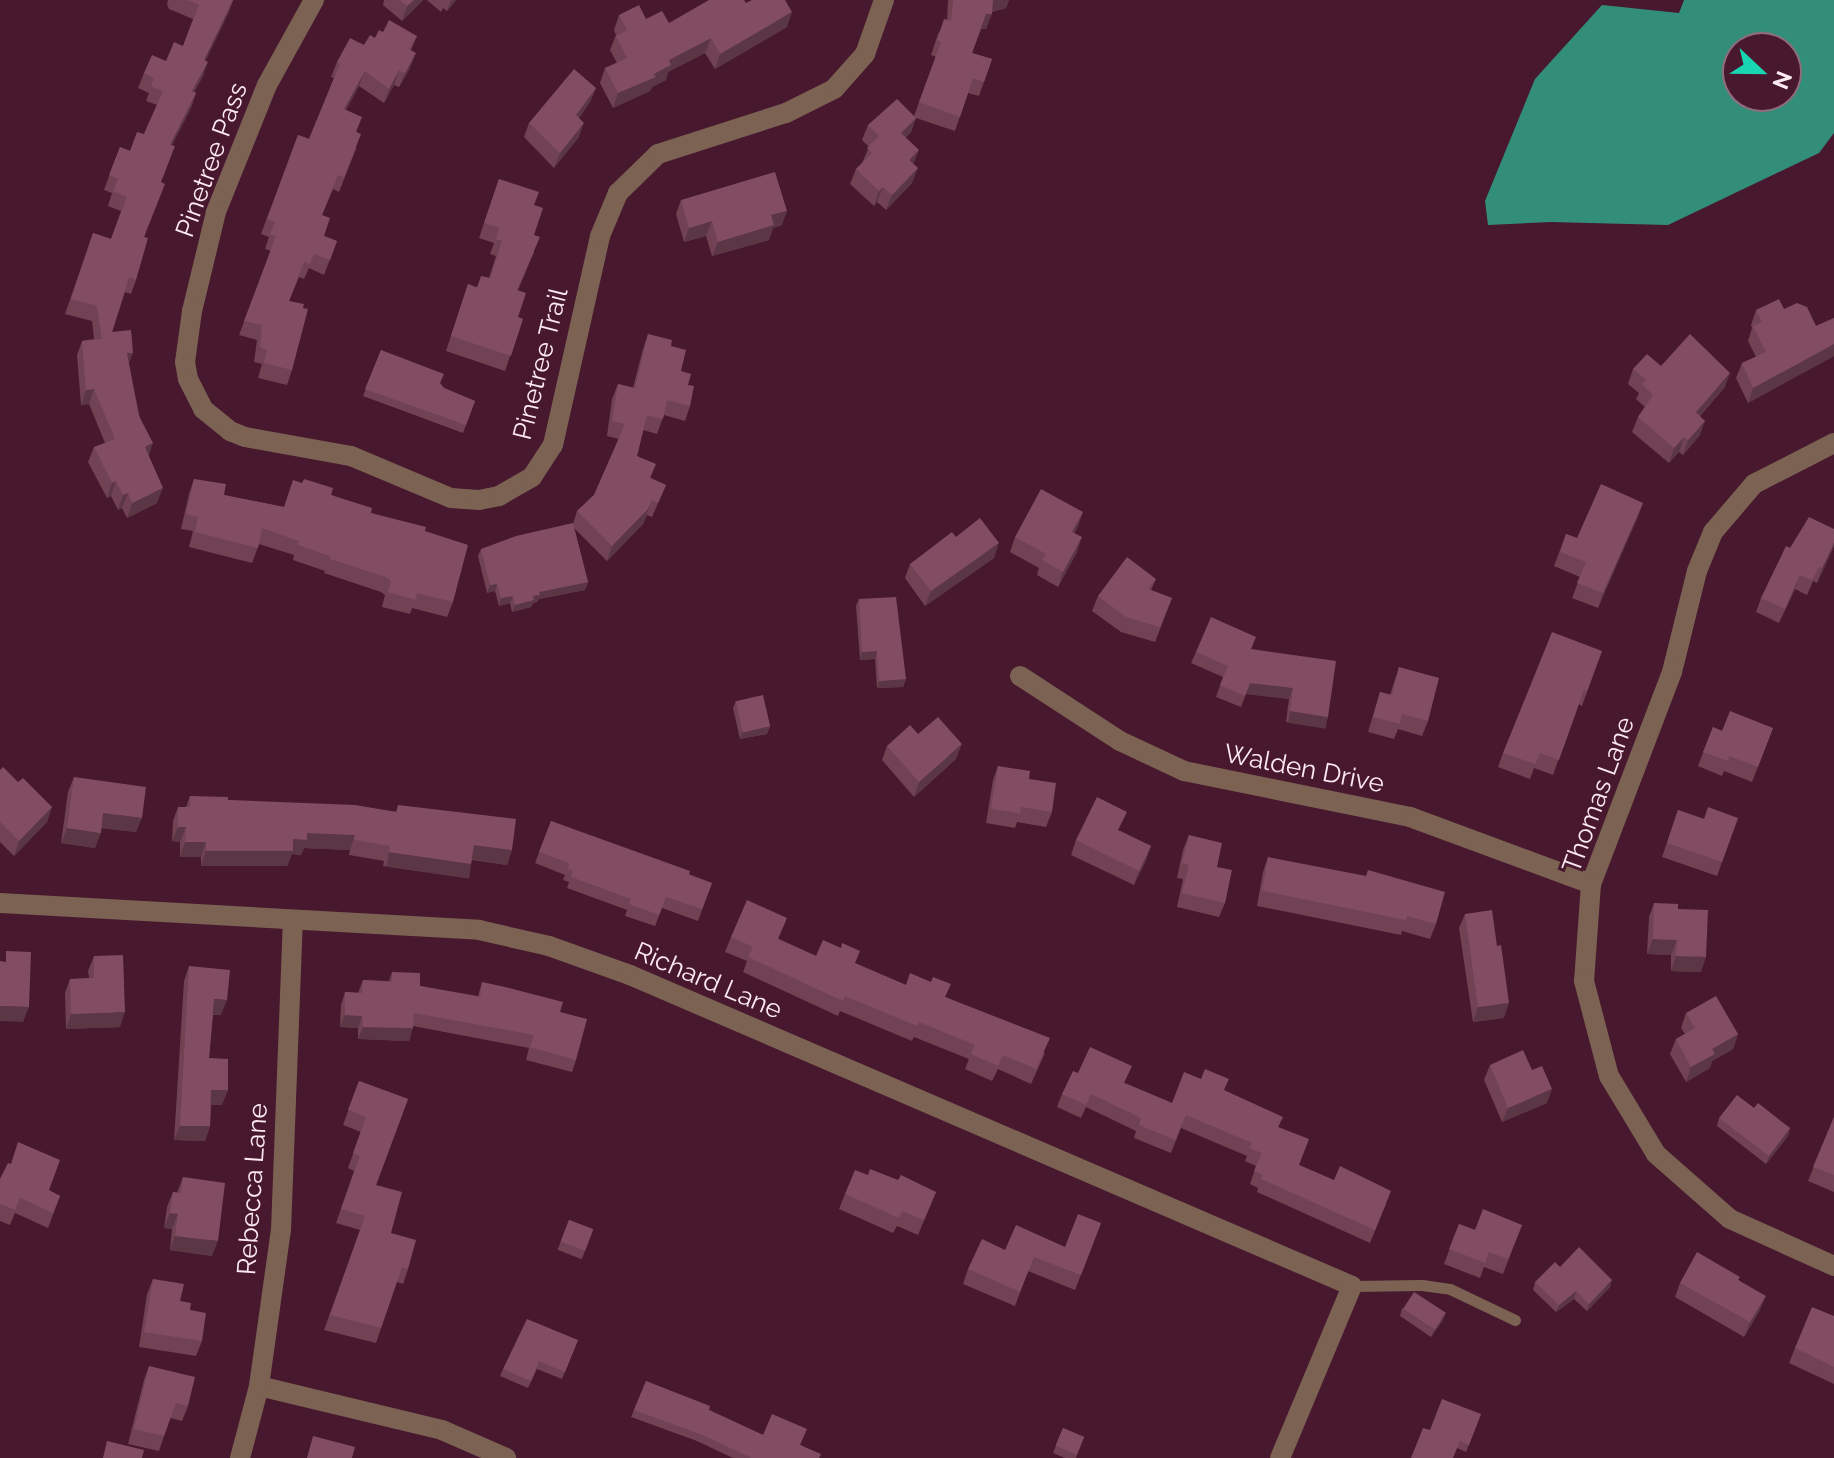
<!DOCTYPE html>
<style>
body{margin:0}
#map{position:relative;width:1834px;height:1458px;overflow:hidden;background:#47182e;font-family:Raleway,sans-serif}
div>[style]{position:absolute}
.water>*{inset:0;background:#328e79}
.service>*{height:11px;margin:-5.5px;padding:0 5.5px;transform-origin:5.5px;border-radius:5.5px;background:#7c6252}
.minor>*{height:20px;margin:-10px;padding:0 10px;transform-origin:10px;border-radius:10px;background:#7c6252}
.wall>*{inset:0;background:#704254;transform-origin:0 0}
.shaded-wall>*{inset:0;background:#5b3645;transform-origin:0 0}
.building>*{inset:0;background:#824d62;transform-origin:0 0}
span{translate:-50% -50%;white-space:nowrap;text-align:center;line-height:1.15;-webkit-text-stroke:6px #47182e;paint-order:stroke}
.street-label{font-size:26px;color:#fdeaf1}
.north{position:absolute;left:1722px;top:32px;width:80px;height:80px;box-sizing:border-box;background:#47182e;border:2px solid #906c7c;border-radius:50%;rotate:112deg;font-size:22px;font-weight:700;line-height:32px;text-align:center;color:#fdeaf1}
.north::after{content:'';display:block;margin:auto;width:28px;height:36px;background:#1ad5b2;clip-path:polygon(50% 0,100% 100%,50% 72%,0 100%)}
</style>
<div id="map">
<div class="water">
<i style="clip-path:polygon(evenodd,1684px 0,1834px 0,1834px 133px,1819px 153px,1668px 225px,1551px 222px,1488px 225px,1485px 201px,1535px 79px,1602px 5px,1679px 13px,1684px 0,1738px 48px,1786px 48px,1786px 96px,1738px 96px,1738px 48px)"></i>
</div>
<div class="service">
<i style="left:1352px;top:1286px;width:70px;rotate:-0.8deg"></i>
<i style="left:1422px;top:1285px;width:28px;rotate:8deg"></i>
<i style="left:1450px;top:1289px;width:72px;rotate:25.5deg"></i>
</div>
<div class="minor">
<i style="left:314px;top:0;width:97px;rotate:118.9deg"></i>
<i style="left:267px;top:85px;width:137px;rotate:111.9deg"></i>
<i style="left:216px;top:212px;width:102px;rotate:103.6deg"></i>
<i style="left:192px;top:311px;width:51px;rotate:97.8deg"></i>
<i style="left:185px;top:362px;width:17px;rotate:80deg"></i>
<i style="left:188px;top:379px;width:34px;rotate:63deg"></i>
<i style="left:203px;top:409px;width:35px;rotate:39deg"></i>
<i style="left:230px;top:431px;width:16px;rotate:22deg"></i>
<i style="left:245px;top:437px;width:108px;rotate:10.2deg"></i>
<i style="left:351px;top:456px;width:108px;rotate:22.8deg"></i>
<i style="left:451px;top:498px;width:28px;rotate:4deg"></i>
<i style="left:479px;top:500px;width:20px;rotate:-11deg"></i>
<i style="left:499px;top:496px;width:38px;rotate:-30deg"></i>
<i style="left:532px;top:477px;width:38px;rotate:-57deg"></i>
<i style="left:553px;top:445px;width:214px;rotate:-77.3deg"></i>
<i style="left:600px;top:236px;width:47px;rotate:-67.3deg"></i>
<i style="left:618px;top:193px;width:56px;rotate:-44.3deg"></i>
<i style="left:658px;top:154px;width:134px;rotate:-17.8deg"></i>
<i style="left:786px;top:113px;width:54px;rotate:-26.6deg"></i>
<i style="left:834px;top:89px;width:47px;rotate:-48.5deg"></i>
<i style="left:865px;top:54px;width:57px;rotate:-70.6deg"></i>
<i style="left:1834px;top:443px;width:90px;rotate:152.9deg"></i>
<i style="left:1754px;top:484px;width:63px;rotate:130.5deg"></i>
<i style="left:1713px;top:532px;width:42px;rotate:112.3deg"></i>
<i style="left:1697px;top:571px;width:104px;rotate:103.9deg"></i>
<i style="left:1672px;top:672px;width:227px;rotate:110.9deg"></i>
<i style="left:1591px;top:884px;width:97px;rotate:94.1deg"></i>
<i style="left:1584px;top:981px;width:98px;rotate:75.3deg"></i>
<i style="left:1609px;top:1076px;width:91px;rotate:58.9deg"></i>
<i style="left:1656px;top:1154px;width:98px;rotate:41.3deg"></i>
<i style="left:1730px;top:1219px;width:114px;rotate:24.3deg"></i>
<i style="left:1020px;top:676px;width:119px;rotate:33deg"></i>
<i style="left:1120px;top:741px;width:71px;rotate:25.1deg"></i>
<i style="left:1184px;top:771px;width:231px;rotate:11.5deg"></i>
<i style="left:1410px;top:817px;width:193px;rotate:20.3deg"></i>
<i style="left:0;top:903px;width:480px;rotate:3.2deg"></i>
<i style="left:479px;top:930px;width:72px;rotate:12.9deg"></i>
<i style="left:549px;top:946px;width:86px;rotate:19.7deg"></i>
<i style="left:630px;top:975px;width:786px;rotate:23.3deg"></i>
<i style="left:1352px;top:1286px;width:186px;rotate:112.7deg"></i>
<i style="left:259px;top:1386px;width:188px;rotate:13.5deg"></i>
<i style="left:442px;top:1430px;width:70px;rotate:23.6deg"></i>
<i style="left:240px;top:1458px;width:74px;rotate:-75.2deg"></i>
<i style="left:259px;top:1386px;width:158px;rotate:-82deg"></i>
<i style="left:281px;top:1230px;width:310px;rotate:-87.8deg"></i>
</div>
<div class="wall">
<i style="clip-path:polygon(168px 0,233px 0,228px 14px,205px 61px,203px 76px,194px 92px,196px 93px,191px 108px,172px 145px,144px 237px,136px 280px,131px 294px,125px 292px,112px 332px,129px 364px,157px 503px,127px 518px,122px 508px,118px 510px,111px 496px,107px 498px,88px 462px,94px 447px,105px 443px,89px 404px,81px 405px,77px 355px,82px 341px,94px 339px,92px 321px,65px 314px,93px 233px,111px 239px,121px 211px,108px 206px,112px 193px,104px 190px,120px 147px,130px 151px,144px 134px,157px 105px,146px 101px,149px 93px,138px 88px,144px 73px,166px 61px,183px 46px,193px 19px,169px 9px,167px 4px)"></i>
<i style="clip-path:polygon(384px 0,423px 0,402px 21px,383px 5px)"></i>
<i style="clip-path:polygon(427px 0,456px 0,447px 11px,443px 8px,441px 12px)"></i>
<i style="clip-path:polygon(948px 0,1009px 0,1006px 8px,992px 12px,986px 29px,981px 29px,972px 53px,992px 59px,979px 96px,968px 93px,955px 131px,916px 118px,911px 132px,905px 138px,913px 164px,912px 183px,886px 210px,877px 202px,874px 206px,850px 184px,856px 169px,862px 163px,869px 147px,862px 140px,868px 125px,914px 116px,936px 57px,931px 55px,938px 34px,947px 20px)"></i>
<i style="clip-path:polygon(746px 3px,787px 27px,715px 69px,705px 53px,668px 72px,666px 80px,652px 87px,650px 91px,613px 108px,600px 83px,605px 68px,617px 63px,610px 50px,616px 35px,614px 30px,619px 15px,669px 23px)"></i>
<i style="clip-path:polygon(383px 32px,417px 36px,411px 50px,410px 68px,399px 87px,394px 85px,384px 103px,359px 86px,346px 110px,357px 132px,356px 149px,339px 192px,333px 189px,322px 215px,324px 236px,337px 241px,324px 275px,309px 268px,304px 279px,299px 277px,289px 301px,292px 370px,287px 385px,258px 378px,262px 364px,254px 362px,257px 340px,239px 335px,271px 251px,265px 249px,269px 237px,261px 234px,298px 135px,309px 139px,334px 78px,331px 77px,337px 62px,364px 45px)"></i>
<i style="clip-path:polygon(596px 88px,590px 102px,579px 118px,579px 137px,554px 168px,524px 137px,529px 123px)"></i>
<i style="clip-path:polygon(499px 179px,534px 205px,534px 252px,518px 290px,518px 317px,523px 319px,505px 371px,446px 351px,468px 284px,476px 287px,489px 278px,496px 256px,490px 254px,494px 243px,479px 238px)"></i>
<i style="clip-path:polygon(681px 200px,782px 225px,773px 228px,769px 240px,712px 256px,706px 236px,684px 242px,676px 214px)"></i>
<i style="clip-path:polygon(1784px 309px,1816px 326px,1834px 318px,1834px 356px,1748px 403px,1736px 378px,1742px 363px,1756px 357px,1748px 341px,1752px 328px,1751px 325px,1756px 310px)"></i>
<i style="clip-path:polygon(648px 334px,671px 346px,681px 371px,688px 385px,690px 406px,685px 421px,664px 415px,657px 434px,643px 430px,637px 456px,651px 478px,666px 485px,652px 517px,647px 515px,643px 524px,607px 561px,574px 528px,588px 582px,585px 590px,539px 599px,537px 602px,533px 603px,531px 607px,512px 612px,510px 603px,499px 606px,495px 591px,487px 593px,478px 556px,481px 549px,573px 524px,577px 511px,594px 495px,619px 439px,607px 436px,612px 399px,618px 384px,633px 388px,643px 349px)"></i>
<i style="clip-path:polygon(381px 350px,440px 384px,444px 388px,475px 401px,463px 433px,363px 396px)"></i>
<i style="clip-path:polygon(1661px 366px,1725px 387px,1700px 416px,1700px 435px,1683px 455px,1679px 452px,1669px 463px,1632px 432px,1638px 417px,1645px 407px,1636px 399px,1639px 393px,1628px 384px,1633px 369px)"></i>
<i style="clip-path:polygon(194px 479px,224px 495px,284px 507px,331px 495px,371px 513px,425px 531px,453px 602px,447px 617px,412px 608px,410px 614px,382px 607px,385px 595px,381px 592px,324px 573px,325px 571px,293px 560px,294px 555px,259px 544px,252px 563px,189px 547px,193px 531px,181px 529px,189px 494px)"></i>
<i style="clip-path:polygon(1643px 503px,1598px 608px,1572px 598px,1580px 577px,1554px 566px,1566px 534px,1577px 538px)"></i>
<i style="clip-path:polygon(1083px 512px,1074px 533px,1077px 552px,1058px 587px,1037px 575px,1039px 568px,1010px 552px,1015px 537px)"></i>
<i style="clip-path:polygon(956px 537px,994px 558px,925px 606px,905px 578px,910px 564px)"></i>
<i style="clip-path:polygon(1834px 546px,1817px 583px,1813px 581px,1807px 595px,1795px 589px,1779px 623px,1756px 612px,1761px 598px,1790px 548px)"></i>
<i style="clip-path:polygon(1156px 579px,1151px 590px,1172px 598px,1155px 642px,1121px 632px,1092px 611px,1098px 596px)"></i>
<i style="clip-path:polygon(859px 599px,906px 679px,903px 687px,877px 688px,875px 659px,860px 660px,856px 606px)"></i>
<i style="clip-path:polygon(1251px 649px,1328px 717px,1324px 728px,1286px 722px,1289px 699px,1246px 694px,1241px 707px,1216px 697px,1223px 677px,1191px 663px,1196px 652px)"></i>
<i style="clip-path:polygon(1602px 651px,1582px 706px,1578px 704px,1553px 775px,1534px 768px,1530px 779px,1498px 767px,1503px 753px)"></i>
<i style="clip-path:polygon(1399px 667px,1428px 721px,1422px 736px,1398px 729px,1394px 739px,1368px 732px,1380px 692px,1390px 695px)"></i>
<i style="clip-path:polygon(736px 701px,770px 726px,767px 734px,740px 739px,733px 708px)"></i>
<i style="clip-path:polygon(1713px 727px,1722px 731px,1773px 728px,1752px 782px,1724px 771px,1722px 776px,1698px 766px)"></i>
<i style="clip-path:polygon(918px 734px,956px 759px,914px 797px,882px 760px,887px 746px)"></i>
<i style="clip-path:polygon(998px 766px,1029px 779px,1052px 812px,1046px 827px,1017px 822px,1015px 828px,986px 823px,993px 780px)"></i>
<i style="clip-path:polygon(0 770px,52px 807px,47px 822px,14px 856px,0 842px)"></i>
<i style="clip-path:polygon(74px 777px,136px 832px,101px 828px,95px 848px,61px 843px,68px 792px)"></i>
<i style="clip-path:polygon(190px 796px,228px 800px,396px 812px,398px 805px,512px 850px,507px 865px,472px 860px,466px 878px,383px 866px,384px 861px,349px 855px,350px 850px,304px 848px,301px 855px,292px 854px,287px 866px,201px 866px,201px 857px,180px 857px,180px 842px,172px 841px,173px 821px,178px 807px,186px 807px)"></i>
<i style="clip-path:polygon(1678px 810px,1704px 819px,1738px 818px,1717px 876px,1662px 857px)"></i>
<i style="clip-path:polygon(551px 821px,712px 883px,698px 921px,662px 908px,655px 926px,625px 916px,627px 910px,567px 888px,569px 882px,563px 880px,565px 875px,535px 863px)"></i>
<i style="clip-path:polygon(1120px 831px,1151px 846px,1134px 885px,1071px 855px,1076px 840px)"></i>
<i style="clip-path:polygon(1189px 835px,1217px 867px,1225px 903px,1219px 917px,1177px 907px,1183px 879px,1177px 878px,1183px 850px)"></i>
<i style="clip-path:polygon(1268px 857px,1436px 924px,1430px 939px,1402px 931px,1401px 935px,1257px 906px,1263px 872px)"></i>
<i style="clip-path:polygon(1654px 903px,1678px 909px,1701px 972px,1671px 971px,1671px 955px,1647px 954px,1649px 917px)"></i>
<i style="clip-path:polygon(1465px 914px,1504px 1018px,1473px 1022px,1459px 928px)"></i>
<i style="clip-path:polygon(731px 937px,779px 939px,816px 956px,856px 964px,906px 985px,946px 997px,1045px 1053px,1031px 1084px,998px 1069px,992px 1081px,965px 1069px,969px 1059px,914px 1037px,912px 1041px,840px 1011px,838px 1016px,743px 972px,747px 961px,725px 952px)"></i>
<i style="clip-path:polygon(94px 956px,120px 1027px,66px 1029px,65px 993px,70px 979px,89px 978px,88px 971px)"></i>
<i style="clip-path:polygon(189px 966px,221px 1015px,213px 1015px,209px 1058px,222px 1105px,211px 1105px,210px 1126px,205px 1141px,174px 1140px,184px 981px)"></i>
<i style="clip-path:polygon(392px 972px,420px 986px,478px 996px,482px 982px,560px 1012px,576px 1060px,572px 1072px,526px 1060px,529px 1048px,413px 1026px,409px 1041px,358px 1039px,358px 1028px,340px 1027px,341px 1005px,345px 992px,358px 993px,363px 980px,389px 981px)"></i>
<i style="clip-path:polygon(1686px 1013px,1738px 1034px,1733px 1049px,1712px 1061px,1710px 1068px,1686px 1082px,1670px 1054px,1676px 1039px,1685px 1034px,1681px 1028px)"></i>
<i style="clip-path:polygon(1490px 1065px,1547px 1103px,1502px 1122px,1484px 1080px)"></i>
<i style="clip-path:polygon(1078px 1073px,1125px 1083px,1172px 1103px,1224px 1091px,1279px 1127px,1299px 1165px,1386px 1204px,1370px 1243px,1257px 1192px,1258px 1188px,1250px 1184px,1256px 1166px,1245px 1161px,1247px 1156px,1181px 1128px,1171px 1153px,1134px 1138px,1136px 1131px,1086px 1107px,1081px 1118px,1057px 1107px,1062px 1094px)"></i>
<i style="clip-path:polygon(359px 1081px,408px 1099px,376px 1185px,391px 1233px,408px 1269px,403px 1284px,397px 1282px,376px 1343px,324px 1330px,360px 1230px,336px 1223px,354px 1171px,348px 1168px,361px 1132px,343px 1125px)"></i>
<i style="clip-path:polygon(1754px 1108px,1790px 1128px,1788px 1136px,1766px 1164px,1717px 1126px,1719px 1118px)"></i>
<i style="clip-path:polygon(1834px 1117px,1834px 1192px,1808px 1181px)"></i>
<i style="clip-path:polygon(868px 1175px,898px 1180px,936px 1192px,918px 1235px,897px 1226px,893px 1233px,839px 1209px,845px 1194px)"></i>
<i style="clip-path:polygon(183px 1177px,212px 1256px,170px 1250px,172px 1229px,164px 1228px,167px 1207px,173px 1192px,177px 1193px)"></i>
<i style="clip-path:polygon(0 1179px,49px 1191px,60px 1196px,48px 1228px,15px 1213px,10px 1225px,0 1221px)"></i>
<i style="left:569px;top:1220px;width:26px;height:32px;rotate:21deg"></i>
<i style="clip-path:polygon(1101px 1223px,1075px 1290px,1028px 1271px,1015px 1306px,963px 1284px,968px 1269px,1005px 1250px,1065px 1247px)"></i>
<i style="clip-path:polygon(1459px 1224px,1475px 1230px,1522px 1225px,1503px 1274px,1484px 1267px,1480px 1278px,1444px 1264px)"></i>
<i style="clip-path:polygon(1560px 1267px,1610px 1287px,1587px 1311px,1574px 1299px,1556px 1312px,1533px 1290px,1535px 1282px)"></i>
<i style="clip-path:polygon(153px 1279px,190px 1310px,202px 1341px,196px 1356px,139px 1347px,147px 1294px)"></i>
<i style="clip-path:polygon(1739px 1280px,1760px 1310px,1744px 1337px,1675px 1297px,1680px 1283px)"></i>
<i style="clip-path:polygon(1402px 1308px,1443px 1320px,1431px 1337px,1400px 1316px)"></i>
<i style="clip-path:polygon(1834px 1316px,1834px 1384px,1789px 1363px,1795px 1348px)"></i>
<i style="clip-path:polygon(578px 1340px,562px 1379px,537px 1369px,528px 1388px,500px 1376px,503px 1369px)"></i>
<i style="clip-path:polygon(149px 1366px,188px 1406px,182px 1421px,170px 1418px,159px 1451px,128px 1444px,144px 1380px)"></i>
<i style="clip-path:polygon(646px 1381px,763px 1435px,801px 1445px,819px 1458px,733px 1458px,697px 1441px,631px 1417px)"></i>
<i style="clip-path:polygon(1481px 1414px,1466px 1452px,1457px 1448px,1430px 1430px)"></i>
<i style="clip-path:polygon(1063px 1428px,1084px 1437px,1076px 1458px,1065px 1458px,1053px 1453px)"></i>
</div>
<div class="shaded-wall">
<i style="clip-path:polygon(233px 0,228px 14px,199px 75px,204px 60px)"></i>
<i style="clip-path:polygon(414px 0,423px 0,402px 21px,407px 6px)"></i>
<i style="clip-path:polygon(451px 0,456px 0,447px 11px)"></i>
<i style="clip-path:polygon(992px 0,1009px 0,1006px 8px,988px 13px)"></i>
<i style="clip-path:polygon(792px 12px,787px 27px,715px 69px,720px 54px)"></i>
<i style="clip-path:polygon(986px 14px,992px 14px,986px 29px,980px 29px)"></i>
<i style="clip-path:polygon(711px 38px,705px 53px,668px 72px,666px 80px,652px 87px,650px 91px,613px 108px,618px 93px,654px 74px,669px 60px)"></i>
<i style="clip-path:polygon(416px 53px,410px 68px,399px 87px,405px 73px)"></i>
<i style="clip-path:polygon(208px 62px,203px 76px,187px 106px,192px 91px)"></i>
<i style="clip-path:polygon(399px 70px,394px 85px,384px 103px,389px 89px)"></i>
<i style="clip-path:polygon(365px 71px,359px 86px,338px 124px,344px 109px)"></i>
<i style="clip-path:polygon(596px 88px,590px 102px,570px 130px,576px 115px)"></i>
<i style="clip-path:polygon(196px 93px,191px 108px,165px 159px,170px 145px)"></i>
<i style="clip-path:polygon(916px 118px,911px 132px,895px 148px,901px 133px)"></i>
<i style="clip-path:polygon(584px 123px,579px 137px,554px 168px,560px 153px)"></i>
<i style="clip-path:polygon(919px 150px,913px 165px,909px 160px)"></i>
<i style="clip-path:polygon(918px 168px,912px 183px,886px 210px,892px 195px)"></i>
<i style="clip-path:polygon(883px 187px,877px 202px,874px 206px,879px 191px)"></i>
<i style="clip-path:polygon(787px 211px,782px 225px,773px 228px,769px 240px,712px 256px,718px 242px,771px 215px)"></i>
<i style="clip-path:polygon(712px 221px,706px 236px,684px 242px,689px 228px)"></i>
<i style="clip-path:polygon(1834px 344px,1834px 356px,1748px 403px,1753px 388px)"></i>
<i style="clip-path:polygon(127px 353px,133px 353px,127px 368px)"></i>
<i style="clip-path:polygon(1730px 373px,1725px 387px,1690px 426px,1696px 412px)"></i>
<i style="clip-path:polygon(94px 389px,89px 404px,81px 405px,86px 390px)"></i>
<i style="clip-path:polygon(1705px 421px,1700px 435px,1683px 455px,1688px 440px)"></i>
<i style="clip-path:polygon(1684px 437px,1679px 452px,1669px 463px,1674px 448px)"></i>
<i style="clip-path:polygon(153px 443px,148px 458px,145px 447px)"></i>
<i style="clip-path:polygon(116px 481px,111px 496px,107px 498px,112px 483px)"></i>
<i style="clip-path:polygon(163px 488px,157px 503px,127px 518px,132px 503px)"></i>
<i style="clip-path:polygon(128px 493px,122px 508px,118px 510px,123px 495px)"></i>
<i style="clip-path:polygon(652px 500px,643px 524px,607px 561px,612px 546px)"></i>
<i style="clip-path:polygon(1643px 503px,1638px 517px,1598px 608px,1603px 593px)"></i>
<i style="clip-path:polygon(1083px 512px,1078px 527px,1067px 547px,1072px 532px)"></i>
<i style="clip-path:polygon(1082px 537px,1077px 552px,1058px 587px,1063px 572px)"></i>
<i style="clip-path:polygon(999px 543px,994px 558px,925px 606px,931px 591px)"></i>
<i style="clip-path:polygon(1834px 543px,1834px 546px,1817px 583px,1822px 568px)"></i>
<i style="clip-path:polygon(1800px 575px,1795px 589px,1779px 623px,1785px 609px)"></i>
<i style="clip-path:polygon(588px 582px,585px 590px,539px 599px,537px 602px,533px 603px,531px 607px,512px 612px,515px 605px,533px 596px,539px 592px)"></i>
<i style="clip-path:polygon(497px 584px,495px 591px,487px 593px,490px 585px)"></i>
<i style="clip-path:polygon(513px 596px,510px 603px,499px 606px,501px 598px)"></i>
<i style="clip-path:polygon(877px 651px,875px 659px,860px 660px,862px 652px)"></i>
<i style="clip-path:polygon(906px 679px,903px 687px,877px 688px,879px 681px)"></i>
<i style="clip-path:polygon(1250px 683px,1293px 688px,1289px 699px,1246px 694px,1241px 707px)"></i>
<i style="left:1290px;top:711px;width:38px;height:12px;rotate:9deg"></i>
<i style="clip-path:polygon(770px 726px,767px 734px,740px 739px,742px 732px)"></i>
<i style="clip-path:polygon(962px 744px,956px 759px,914px 797px,919px 782px)"></i>
<i style="clip-path:polygon(52px 807px,47px 822px,14px 856px,19px 841px)"></i>
<i style="clip-path:polygon(103px 813px,142px 818px,136px 832px,98px 828px)"></i>
<i style="clip-path:polygon(178px 827px,186px 827px,180px 842px,172px 841px)"></i>
<i style="clip-path:polygon(67px 828px,101px 833px,95px 848px,61px 843px)"></i>
<i style="clip-path:polygon(307px 833px,355px 835px,350px 850px,304px 848px,301px 855px,292px 854px,287px 866px,201px 866px,206px 851px,293px 839px)"></i>
<i style="clip-path:polygon(185px 842px,206px 842px,201px 857px,180px 857px)"></i>
<i style="clip-path:polygon(474px 845px,512px 850px,507px 865px,468px 859px)"></i>
<i style="clip-path:polygon(1151px 846px,1146px 861px,1134px 885px,1139px 871px)"></i>
<i style="left:389px;top:852px;width:83px;height:15px;rotate:8deg"></i>
<i style="clip-path:polygon(1653px 939px,1677px 940px,1671px 955px,1647px 954px)"></i>
<i style="clip-path:polygon(1676px 956px,1706px 957px,1701px 972px,1671px 971px)"></i>
<i style="clip-path:polygon(214px 999px,227px 1000px,221px 1015px,209px 1014px)"></i>
<i style="clip-path:polygon(1509px 1003px,1504px 1018px,1473px 1022px,1478px 1007px)"></i>
<i style="clip-path:polygon(0 1006px,29px 1007px,23px 1022px,0 1021px)"></i>
<i style="clip-path:polygon(125px 1012px,120px 1027px,66px 1029px,71px 1014px)"></i>
<i style="clip-path:polygon(345px 1015px,362px 1016px,358px 1028px,340px 1027px)"></i>
<i style="clip-path:polygon(363px 1027px,413px 1028px,409px 1041px,358px 1039px)"></i>
<i style="clip-path:polygon(1738px 1034px,1733px 1049px,1712px 1061px,1710px 1068px,1686px 1082px,1691px 1067px,1712px 1049px)"></i>
<i style="clip-path:polygon(1552px 1089px,1547px 1103px,1502px 1122px,1508px 1108px)"></i>
<i style="clip-path:polygon(211px 1090px,228px 1090px,222px 1105px,206px 1105px)"></i>
<i style="clip-path:polygon(180px 1126px,210px 1126px,205px 1141px,174px 1140px)"></i>
<i style="clip-path:polygon(1790px 1128px,1788px 1136px,1766px 1164px,1769px 1156px)"></i>
<i style="clip-path:polygon(170px 1213px,178px 1214px,172px 1229px,164px 1228px)"></i>
<i style="clip-path:polygon(175px 1236px,218px 1241px,212px 1256px,170px 1250px)"></i>
<i style="clip-path:polygon(1612px 1280px,1610px 1287px,1587px 1311px,1589px 1304px)"></i>
<i style="clip-path:polygon(1576px 1291px,1574px 1299px,1556px 1312px,1559px 1305px)"></i>
<i style="clip-path:polygon(1766px 1296px,1760px 1310px,1744px 1337px,1750px 1322px)"></i>
<i style="clip-path:polygon(1446px 1313px,1443px 1320px,1431px 1337px,1434px 1330px)"></i>
</div>
<div class="building">
<i style="clip-path:polygon(188px 0,233px 0,204px 60px,208px 62px,192px 91px,196px 93px,170px 145px,175px 146px,161px 182px,165px 184px,144px 237px,148px 238px,136px 280px,129px 277px,112px 332px,131px 330px,133px 353px,127px 353px,138px 414px,153px 443px,145px 447px,163px 488px,132px 503px,128px 493px,123px 495px,116px 481px,112px 483px,94px 447px,115px 439px,94px 389px,86px 390px,82px 341px,102px 339px,97px 306px,71px 299px,93px 233px,111px 239px,127px 197px,113px 191px,118px 179px,109px 175px,120px 147px,130px 151px,137px 132px,144px 134px,163px 91px,151px 86px,154px 78px,144px 73px,152px 55px,166px 61px,174px 42px,183px 46px,199px 5px)"></i>
<i style="clip-path:polygon(400px 0,414px 0,407px 6px)"></i>
<i style="clip-path:polygon(709px 0,744px 0,746px 3px,752px 0,785px 0,792px 12px,720px 54px,711px 38px,669px 60px,671px 65px,654px 74px,656px 77px,618px 93px,605px 68px,627px 58px,616px 36px,627px 30px,619px 15px,639px 5px,646px 19px,662px 11px,669px 23px)"></i>
<i style="clip-path:polygon(953px 0,993px 0,992px 14px,986px 14px,972px 53px,992px 59px,984px 82px,973px 78px,960px 117px,919px 102px,941px 42px,937px 40px,944px 19px,951px 21px)"></i>
<i style="clip-path:polygon(389px 20px,417px 36px,409px 49px,416px 53px,405px 73px,399px 70px,389px 89px,365px 71px,344px 109px,362px 117px,356px 132px,361px 134px,344px 177px,338px 175px,322px 215px,330px 218px,324px 236px,337px 241px,330px 260px,314px 254px,310px 264px,304px 262px,289px 301px,304px 304px,303px 308px,308px 309px,292px 370px,264px 363px,267px 350px,260px 347px,262px 325px,244px 321px,276px 236px,270px 234px,275px 222px,267px 219px,298px 135px,309px 139px,340px 64px,337px 62px,350px 38px,364px 45px,370px 35px,375px 38px,379px 30px,383px 32px)"></i>
<i style="clip-path:polygon(574px 69px,596px 88px,576px 115px,584px 123px,560px 153px,529px 123px)"></i>
<i style="clip-path:polygon(897px 99px,916px 118px,901px 133px,919px 150px,909px 160px,918px 168px,892px 195px,883px 187px,879px 191px,856px 169px,872px 153px,867px 148px,879px 136px,868px 125px)"></i>
<i style="clip-path:polygon(775px 172px,787px 211px,771px 215px,774px 225px,718px 242px,712px 221px,689px 228px,681px 200px)"></i>
<i style="clip-path:polygon(499px 179px,539px 192px,534px 205px,543px 208px,534px 235px,540px 237px,517px 290px,526px 293px,518px 317px,523px 319px,511px 356px,451px 336px,468px 284px,477px 288px,481px 276px,490px 278px,502px 241px,496px 239px,499px 228px,484px 223px)"></i>
<i style="clip-path:polygon(1779px 299px,1784px 309px,1797px 303px,1807px 307px,1816px 326px,1834px 318px,1834px 344px,1753px 388px,1742px 363px,1766px 352px,1753px 326px,1762px 322px,1756px 310px)"></i>
<i style="clip-path:polygon(648px 334px,672px 340px,671px 346px,686px 350px,681px 371px,691px 374px,688px 385px,694px 386px,690px 406px,667px 400px,663px 419px,647px 415px,637px 456px,656px 464px,650px 478px,666px 485px,658px 503px,652px 500px,648px 509px,612px 546px,577px 511px,594px 495px,625px 424px,612px 421px,618px 384px,635px 388px)"></i>
<i style="clip-path:polygon(1690px 334px,1730px 373px,1696px 412px,1705px 421px,1688px 440px,1684px 437px,1674px 448px,1638px 417px,1653px 395px,1642px 384px,1646px 380px,1633px 369px,1647px 354px,1661px 366px)"></i>
<i style="clip-path:polygon(381px 350px,444px 374px,440px 383px,444px 388px,475px 401px,466px 425px,365px 389px)"></i>
<i style="clip-path:polygon(194px 479px,226px 484px,224px 495px,284px 507px,293px 480px,302px 483px,304px 479px,333px 488px,331px 495px,372px 508px,371px 513px,426px 527px,425px 531px,468px 545px,453px 602px,417px 593px,415px 600px,388px 592px,391px 581px,386px 577px,330px 559px,330px 556px,298px 545px,299px 541px,262px 528px,258px 548px,195px 532px,198px 517px,186px 514px)"></i>
<i style="clip-path:polygon(1601px 484px,1643px 503px,1603px 593px,1577px 583px,1586px 562px,1560px 552px,1566px 534px,1577px 538px)"></i>
<i style="clip-path:polygon(1041px 489px,1083px 512px,1072px 532px,1082px 537px,1063px 572px,1042px 560px,1046px 554px,1015px 537px)"></i>
<i style="clip-path:polygon(1809px 517px,1834px 529px,1834px 543px,1822px 568px,1819px 567px,1812px 580px,1800px 575px,1785px 609px,1761px 598px,1786px 546px,1790px 548px)"></i>
<i style="clip-path:polygon(980px 518px,999px 543px,931px 591px,910px 564px,952px 532px,956px 537px)"></i>
<i style="clip-path:polygon(573px 523px,588px 582px,539px 592px,540px 595px,533px 596px,534px 600px,515px 605px,513px 596px,501px 598px,497px 584px,490px 585px,481px 549px,516px 536px)"></i>
<i style="clip-path:polygon(1127px 557px,1156px 579px,1148px 589px,1172px 598px,1160px 627px,1126px 617px,1098px 596px)"></i>
<i style="clip-path:polygon(896px 597px,906px 679px,879px 681px,877px 651px,862px 652px,859px 599px)"></i>
<i style="clip-path:polygon(1211px 617px,1256px 637px,1251px 649px,1336px 661px,1328px 717px,1290px 711px,1293px 688px,1250px 683px,1245px 696px,1220px 685px,1228px 666px,1196px 652px)"></i>
<i style="clip-path:polygon(1552px 632px,1602px 651px,1587px 691px,1584px 690px,1559px 760px,1540px 753px,1535px 764px,1503px 753px)"></i>
<i style="clip-path:polygon(1399px 667px,1439px 678px,1428px 721px,1402px 714px,1400px 724px,1373px 717px,1380px 692px,1392px 695px)"></i>
<i style="left:763px;top:695px;width:32px;height:28px;rotate:77deg"></i>
<i style="clip-path:polygon(1730px 711px,1773px 728px,1758px 767px,1729px 756px,1728px 761px,1703px 752px,1713px 727px,1722px 731px)"></i>
<i style="clip-path:polygon(938px 717px,962px 744px,919px 782px,887px 746px,910px 725px,918px 734px)"></i>
<i style="clip-path:polygon(998px 766px,1030px 771px,1029px 779px,1056px 783px,1052px 812px,1021px 807px,1020px 813px,991px 809px)"></i>
<i style="clip-path:polygon(3px 767px,18px 782px,23px 778px,52px 807px,19px 841px,0 822px,0 770px)"></i>
<i style="clip-path:polygon(74px 777px,146px 787px,142px 818px,103px 813px,101px 833px,67px 828px)"></i>
<i style="clip-path:polygon(190px 796px,228px 797px,228px 800px,355px 805px,397px 812px,398px 805px,516px 819px,512px 850px,474px 845px,471px 864px,389px 852px,390px 846px,354px 840px,355px 835px,307px 833px,307px 840px,293px 839px,293px 851px,206px 851px,206px 842px,185px 842px,186px 827px,178px 827px,178px 807px,190px 807px)"></i>
<i style="clip-path:polygon(1097px 797px,1127px 812px,1118px 830px,1151px 846px,1139px 871px,1076px 840px)"></i>
<i style="clip-path:polygon(1708px 807px,1738px 818px,1722px 862px,1667px 843px,1678px 810px,1704px 819px)"></i>
<i style="clip-path:polygon(551px 821px,690px 871px,689px 875px,712px 883px,702px 909px,666px 897px,659px 915px,629px 904px,631px 899px,571px 877px,573px 871px,568px 869px,569px 863px,539px 852px)"></i>
<i style="clip-path:polygon(1189px 835px,1222px 843px,1217px 867px,1232px 870px,1225px 903px,1182px 893px,1189px 865px,1182px 863px)"></i>
<i style="clip-path:polygon(1268px 857px,1366px 876px,1368px 870px,1445px 892px,1436px 924px,1407px 916px,1406px 920px,1262px 891px)"></i>
<i style="clip-path:polygon(747px 900px,787px 918px,778px 939px,816px 956px,823px 940px,841px 948px,842px 943px,860px 951px,855px 963px,906px 985px,910px 973px,931px 982px,933px 977px,951px 984px,945px 997px,1050px 1038px,1036px 1069px,1003px 1055px,998px 1066px,971px 1054px,975px 1045px,919px 1022px,917px 1026px,845px 996px,843px 1001px,748px 957px,753px 947px,731px 937px)"></i>
<i style="clip-path:polygon(1654px 903px,1678px 904px,1678px 909px,1708px 910px,1706px 957px,1676px 956px,1677px 940px,1653px 939px)"></i>
<i style="clip-path:polygon(1492px 910px,1497px 946px,1501px 945px,1509px 1003px,1478px 1007px,1465px 914px)"></i>
<i style="clip-path:polygon(6px 951px,31px 952px,29px 1007px,0 1006px,0 961px,6px 962px)"></i>
<i style="clip-path:polygon(123px 955px,125px 1012px,71px 1014px,70px 979px,94px 978px,94px 956px)"></i>
<i style="clip-path:polygon(189px 966px,230px 970px,227px 1000px,214px 999px,209px 1058px,228px 1059px,228px 1090px,211px 1090px,210px 1126px,180px 1126px)"></i>
<i style="clip-path:polygon(392px 972px,420px 973px,420px 986px,480px 997px,482px 982px,505px 987px,563px 1002px,560px 1012px,587px 1019px,576px 1060px,530px 1047px,534px 1035px,414px 1013px,413px 1028px,363px 1027px,362px 1016px,345px 1015px,345px 992px,362px 993px,363px 980px,392px 982px)"></i>
<i style="clip-path:polygon(1716px 996px,1738px 1034px,1712px 1049px,1715px 1054px,1691px 1067px,1676px 1039px,1695px 1028px,1686px 1013px)"></i>
<i style="clip-path:polygon(1090px 1047px,1132px 1066px,1124px 1083px,1172px 1103px,1184px 1072px,1201px 1079px,1205px 1069px,1229px 1079px,1224px 1090px,1283px 1117px,1278px 1127px,1309px 1139px,1299px 1165px,1334px 1180px,1340px 1166px,1391px 1191px,1375px 1230px,1261px 1179px,1263px 1175px,1254px 1171px,1262px 1153px,1249px 1148px,1252px 1143px,1186px 1115px,1175px 1140px,1139px 1125px,1141px 1118px,1091px 1094px,1086px 1105px,1062px 1094px,1073px 1071px,1078px 1073px)"></i>
<i style="clip-path:polygon(1523px 1050px,1532px 1070px,1542px 1066px,1552px 1089px,1508px 1108px,1490px 1065px)"></i>
<i style="clip-path:polygon(359px 1081px,408px 1099px,376px 1185px,402px 1192px,391px 1233px,416px 1240px,408px 1269px,402px 1267px,381px 1328px,330px 1315px,365px 1216px,341px 1209px,360px 1156px,353px 1153px,366px 1117px,348px 1110px)"></i>
<i style="clip-path:polygon(1737px 1095px,1754px 1108px,1758px 1103px,1790px 1128px,1769px 1156px,1719px 1118px)"></i>
<i style="clip-path:polygon(1834px 1117px,1834px 1175px,1813px 1167px)"></i>
<i style="clip-path:polygon(18px 1142px,60px 1160px,49px 1190px,60px 1196px,53px 1213px,20px 1198px,15px 1210px,0 1204px,0 1179px,8px 1163px,11px 1164px)"></i>
<i style="clip-path:polygon(870px 1169px,898px 1180px,901px 1175px,936px 1192px,924px 1220px,902px 1211px,899px 1218px,845px 1194px,855px 1170px,868px 1175px)"></i>
<i style="clip-path:polygon(183px 1177px,225px 1183px,218px 1241px,175px 1236px,178px 1214px,170px 1213px,173px 1192px,181px 1193px)"></i>
<i style="clip-path:polygon(1483px 1209px,1522px 1225px,1508px 1259px,1489px 1252px,1485px 1263px,1449px 1249px,1459px 1224px,1475px 1230px)"></i>
<i style="clip-path:polygon(1078px 1214px,1101px 1223px,1081px 1275px,1034px 1257px,1020px 1292px,968px 1269px,982px 1239px,1005px 1250px,1016px 1225px,1065px 1247px)"></i>
<i style="left:569px;top:1220px;width:26px;height:23px;rotate:21deg"></i>
<i style="clip-path:polygon(1579px 1247px,1612px 1280px,1589px 1304px,1576px 1291px,1559px 1305px,1535px 1282px,1555px 1262px,1560px 1267px)"></i>
<i style="clip-path:polygon(1697px 1252px,1740px 1277px,1738px 1280px,1766px 1296px,1750px 1322px,1680px 1283px)"></i>
<i style="clip-path:polygon(153px 1279px,184px 1284px,180px 1301px,191px 1303px,190px 1310px,206px 1313px,202px 1341px,144px 1332px)"></i>
<i style="left:1414px;top:1292px;width:38px;height:20px;rotate:33deg"></i>
<i style="clip-path:polygon(1812px 1307px,1834px 1316px,1834px 1367px,1795px 1348px)"></i>
<i style="clip-path:polygon(527px 1319px,578px 1340px,565px 1372px,539px 1361px,531px 1381px,503px 1369px)"></i>
<i style="clip-path:polygon(149px 1366px,195px 1377px,188px 1406px,176px 1403px,164px 1436px,134px 1429px)"></i>
<i style="clip-path:polygon(646px 1381px,710px 1406px,709px 1410px,763px 1435px,772px 1414px,807px 1429px,800px 1445px,821px 1454px,819px 1458px,752px 1458px,700px 1434px,634px 1410px)"></i>
<i style="clip-path:polygon(1442px 1399px,1481px 1414px,1469px 1445px,1460px 1441px,1453px 1458px,1411px 1458px,1423px 1428px,1430px 1430px)"></i>
<i style="left:1063px;top:1428px;width:23px;height:19px;rotate:23deg"></i>
<i style="clip-path:polygon(313px 1436px,355px 1447px,352px 1458px,307px 1458px)"></i>
<i style="clip-path:polygon(107px 1441px,144px 1450px,142px 1458px,103px 1458px)"></i>
</div>
<div class="street-label">
<span style="left:212px;top:160px;rotate:-70deg">Pinetree Pass</span>
<span style="left:541px;top:364px;rotate:-76deg">Pinetree Trail</span>
<span style="left:1304px;top:769px;rotate:11deg">Walden Drive</span>
<span style="left:1599px;top:795px;rotate:-70deg">Thomas Lane</span>
<span style="left:708px;top:981px;rotate:23deg">Richard Lane</span>
<span style="left:253px;top:1189px;rotate:-86deg">Rebecca Lane</span>
</div>
<div class="north">N</div>
</div>
